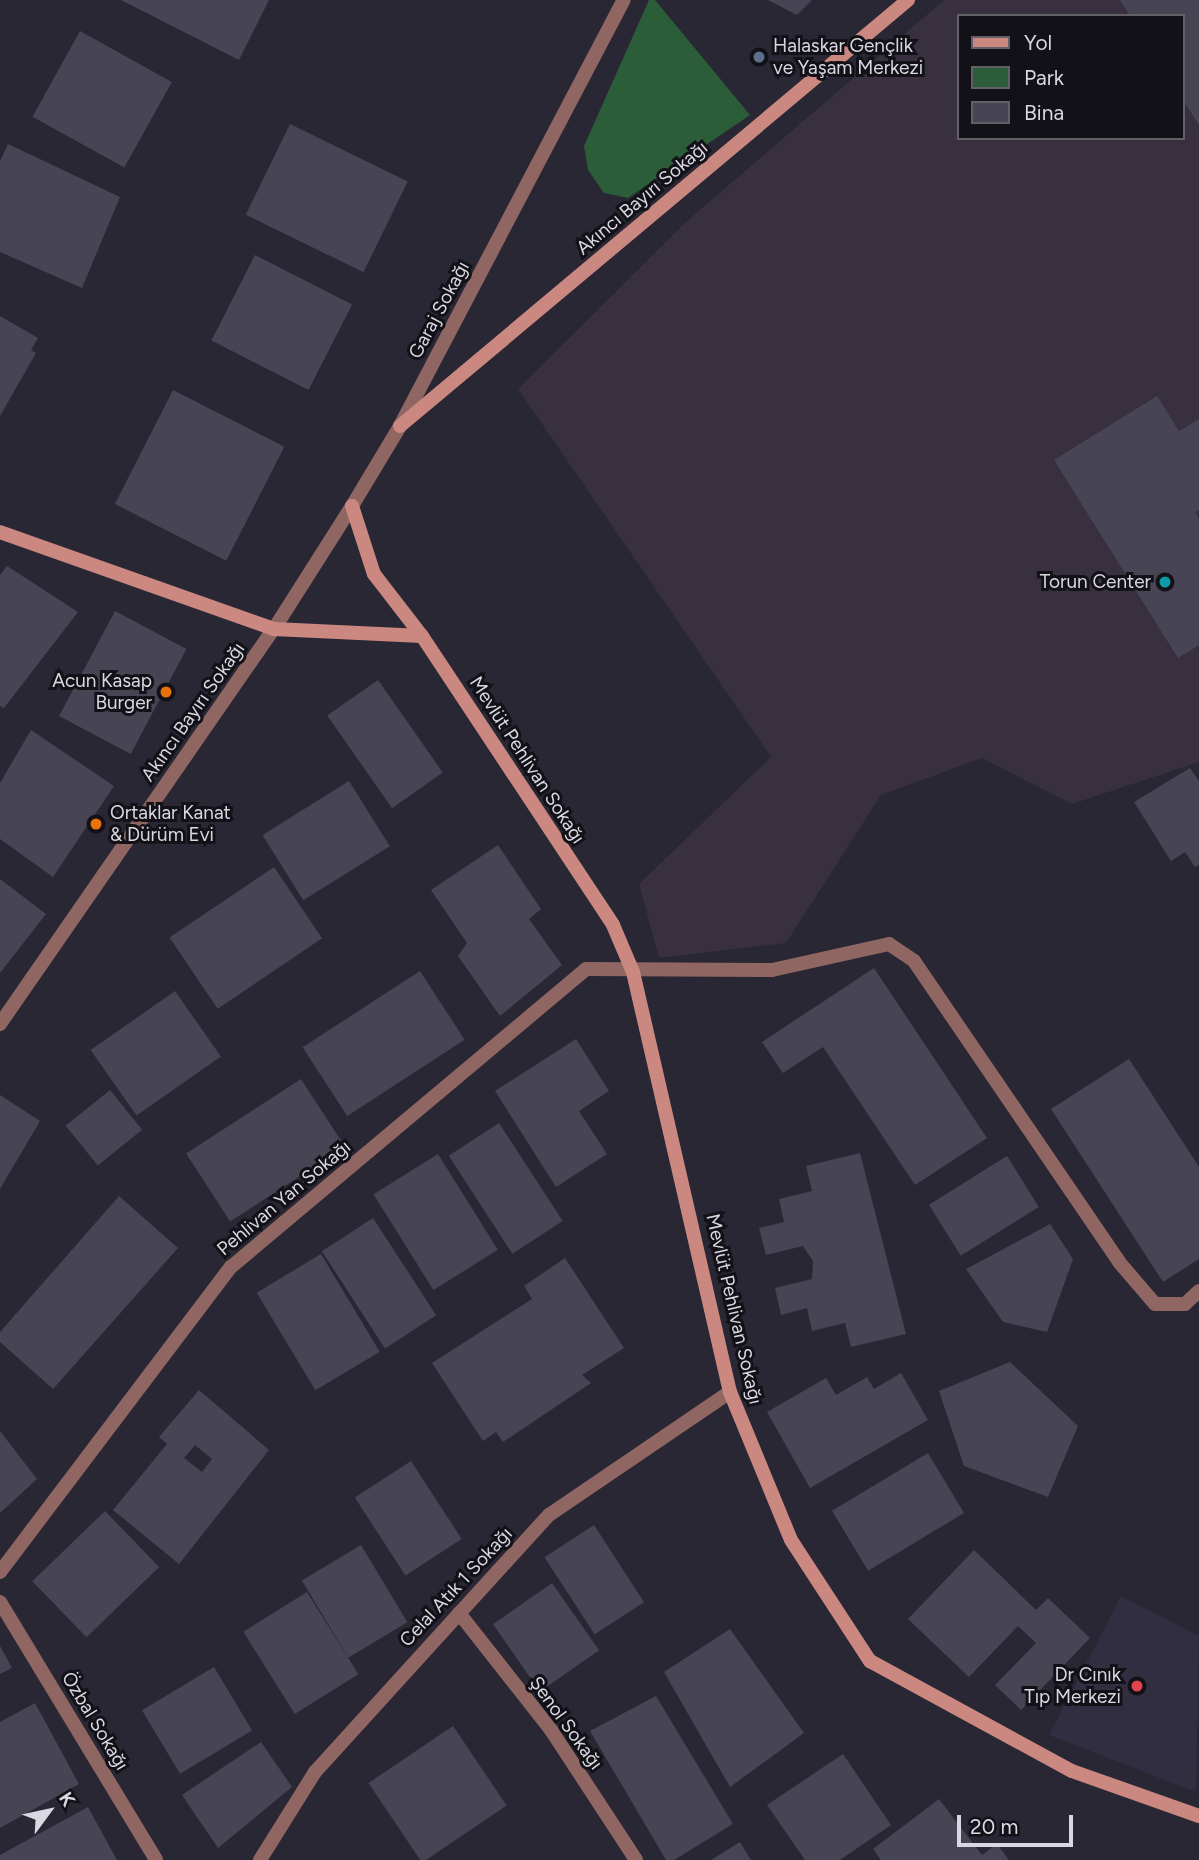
<!DOCTYPE html>
<meta charset="utf-8">
<style>
body{margin:0}
#map{position:relative;width:1199px;height:1860px;overflow:hidden;background:#292734;font-family:Figtree,sans-serif}
div>[style]{position:absolute}
.commercial>*{inset:0;background:#382f3f}
.built>*{inset:0;background:#312e41}
.green>*{inset:0;background:#2b5d39}
.building>*{inset:0;background:#474553;transform-origin:0 0}
.street>*{height:14px;margin:-7px;padding:0 7px;transform-origin:7px;border-radius:7px;background:#906662}
.secondary>*{height:14px;margin:-7px;padding:0 7px;transform-origin:7px;border-radius:7px;background:#cb8881}
.dots>*{width:19px;height:19px;translate:-50% -50%;box-sizing:border-box;border:4px solid #121117;border-radius:50%}
span{translate:-50% -50%;white-space:nowrap;text-align:center;line-height:1.15;-webkit-text-stroke:6px #121117;paint-order:stroke}
.poi-label{font-size:19px;color:#d9d7e0}
.left{translate:0 -50%;text-align:left}
.right{translate:-100% -50%;text-align:right}
.street-label{font-size:19px;color:#d9d7e0}
.legend{position:absolute;left:957px;top:14px;width:228px;height:126px;box-sizing:border-box;background:#121117;border:2px solid #626067;margin:0;padding:9px 12px;list-style:none;font-size:21px;color:#d9d7e0}
.legend li{display:flex;align-items:center;gap:14px;height:35px}
.legend b{width:35px;border:2px solid #626067}
.north{position:absolute;left:14px;top:1776px;width:70px;height:70px;-webkit-text-stroke:5px #121117;paint-order:stroke;rotate:57deg;font-size:19px;font-weight:700;line-height:28px;text-align:center;color:#d9d7e0}
.north::after{content:'';display:block;margin:auto;width:24px;height:32px;background:#d9d7e0;clip-path:polygon(50% 0,100% 100%,50% 72%,0 100%)}
.scale{position:absolute;left:957px;top:1815px;width:116px;height:32px;box-sizing:border-box;border:4px solid #d9d7e0;border-top:0;padding-left:9px;font-size:21px;line-height:24px;white-space:nowrap;color:#d9d7e0;-webkit-text-stroke:5px #121117;paint-order:stroke}
</style>
<div id="map">
<div class="commercial">
<i style="clip-path:polygon(evenodd,944px 0,1199px 0,1199px 762px,1072px 804px,982px 758px,881px 795px,786px 943px,659px 958px,639px 884px,771px 757px,518px 389px,687px 221px,944px 0,959px 16px,1183px 16px,1183px 138px,959px 138px,959px 16px)"></i>
</div>
<div class="built">
<i style="clip-path:polygon(1121px 1596px,1199px 1636px,1196px 1792px,1049px 1735px)"></i>
</div>
<div class="green">
<i style="clip-path:polygon(649px 0,655px 0,750px 115px,628px 198px,604px 193px,588px 170px,584px 146px)"></i>
</div>
<div class="building">
<i style="clip-path:polygon(121px 0,269px 0,239px 60px)"></i>
<i style="clip-path:polygon(768px 0,812px 0,797px 15px)"></i>
<i style="clip-path:polygon(1120px 0,1199px 0,1199px 125px,1183px 100px,1183px 16px,1130px 16px)"></i>
<i style="left:80px;top:31px;width:105px;height:98px;rotate:29deg"></i>
<i style="left:290px;top:124px;width:131px;height:101px;rotate:26deg"></i>
<i style="clip-path:polygon(8px 144px,120px 197px,82px 288px,0 252px,0 161px)"></i>
<i style="left:255px;top:255px;width:109px;height:96px;rotate:27deg"></i>
<i style="clip-path:polygon(0 316px,38px 338px,31px 350px,36px 353px,0 416px)"></i>
<i style="left:173px;top:390px;width:125px;height:128px;rotate:27deg"></i>
<i style="clip-path:polygon(1157px 396px,1179px 431px,1199px 419px,1199px 510px,1195px 512px,1199px 519px,1199px 645px,1178px 658px,1054px 460px)"></i>
<i style="clip-path:polygon(7px 566px,78px 612px,4px 708px,0 706px,0 575px)"></i>
<i style="left:115px;top:611px;width:81px;height:119px;rotate:28deg"></i>
<i style="left:378px;top:680px;width:113px;height:62px;rotate:55deg"></i>
<i style="clip-path:polygon(31px 730px,114px 786px,53px 877px,0 839px,0 783px)"></i>
<i style="clip-path:polygon(1190px 768px,1199px 781px,1199px 865px,1195px 867px,1185px 852px,1171px 861px,1134px 802px)"></i>
<i style="left:349px;top:781px;width:77px;height:102px;rotate:58deg"></i>
<i style="clip-path:polygon(498px 845px,541px 909px,529px 919px,562px 965px,500px 1016px,458px 956px,467px 943px,431px 890px)"></i>
<i style="left:274px;top:867px;width:86px;height:126px;rotate:56deg"></i>
<i style="clip-path:polygon(0 879px,46px 914px,0 973px)"></i>
<i style="clip-path:polygon(874px 968px,987px 1138px,915px 1185px,823px 1047px,783px 1073px,762px 1042px)"></i>
<i style="left:420px;top:971px;width:82px;height:140px;rotate:57deg"></i>
<i style="left:175px;top:991px;width:80px;height:103px;rotate:55deg"></i>
<i style="clip-path:polygon(576px 1039px,609px 1091px,579px 1111px,607px 1154px,556px 1187px,495px 1091px)"></i>
<i style="clip-path:polygon(1129px 1059px,1199px 1167px,1199px 1259px,1163px 1282px,1051px 1109px)"></i>
<i style="left:301px;top:1079px;width:81px;height:137px;rotate:57deg"></i>
<i style="left:110px;top:1090px;width:51px;height:57px;rotate:51deg"></i>
<i style="clip-path:polygon(0 1095px,40px 1121px,0 1189px)"></i>
<i style="left:499px;top:1123px;width:117px;height:60px;rotate:57deg"></i>
<i style="clip-path:polygon(860px 1153px,906px 1334px,851px 1347px,845px 1323px,812px 1331px,807px 1308px,781px 1315px,775px 1288px,812px 1279px,813px 1261px,803px 1246px,766px 1255px,759px 1228px,784px 1222px,779px 1199px,812px 1191px,806px 1166px)"></i>
<i style="left:438px;top:1154px;width:113px;height:76px;rotate:58deg"></i>
<i style="left:1007px;top:1156px;width:60px;height:92px;rotate:58deg"></i>
<i style="clip-path:polygon(119px 1196px,178px 1248px,53px 1389px,0 1342px,0 1332px)"></i>
<i style="left:373px;top:1218px;width:116px;height:61px;rotate:57deg"></i>
<i style="clip-path:polygon(1050px 1224px,1073px 1259px,1047px 1332px,1003px 1322px,966px 1269px)"></i>
<i style="left:321px;top:1254px;width:114px;height:75px;rotate:59deg"></i>
<i style="clip-path:polygon(565px 1258px,624px 1348px,582px 1375px,591px 1383px,503px 1442px,496px 1432px,483px 1441px,432px 1363px,532px 1299px,524px 1286px)"></i>
<i style="clip-path:polygon(1010px 1362px,1078px 1426px,1048px 1497px,964px 1466px,939px 1391px)"></i>
<i style="clip-path:polygon(901px 1373px,928px 1420px,810px 1488px,767px 1412px,826px 1378px,836px 1395px,867px 1377px,874px 1389px)"></i>
<i style="clip-path:polygon(evenodd,199px 1390px,269px 1450px,179px 1564px,113px 1510px,167px 1444px,159px 1437px,199px 1390px,195px 1445px,212px 1459px,202px 1472px,184px 1458px,195px 1445px)"></i>
<i style="clip-path:polygon(0 1431px,37px 1479px,0 1513px)"></i>
<i style="left:928px;top:1453px;width:70px;height:112px;rotate:59deg"></i>
<i style="left:411px;top:1461px;width:93px;height:67px;rotate:57deg"></i>
<i style="left:105px;top:1511px;width:78px;height:101px;rotate:46deg"></i>
<i style="left:594px;top:1525px;width:92px;height:59px;rotate:57deg"></i>
<i style="left:361px;top:1545px;width:90px;height:69px;rotate:59deg"></i>
<i style="clip-path:polygon(974px 1550px,1036px 1610px,1048px 1598px,1090px 1638px,1021px 1710px,995px 1685px,1036px 1643px,1018px 1626px,969px 1677px,908px 1619px)"></i>
<i style="left:552px;top:1583px;width:82px;height:72px;rotate:55deg"></i>
<i style="left:307px;top:1592px;width:97px;height:75px;rotate:58deg"></i>
<i style="clip-path:polygon(730px 1629px,804px 1733px,730px 1787px,664px 1672px)"></i>
<i style="clip-path:polygon(0 1646px,12px 1668px,0 1674px)"></i>
<i style="left:214px;top:1667px;width:74px;height:84px;rotate:59deg"></i>
<i style="clip-path:polygon(656px 1696px,733px 1824px,674px 1860px,666px 1860px,590px 1731px)"></i>
<i style="clip-path:polygon(35px 1703px,79px 1784px,0 1828px,0 1722px)"></i>
<i style="left:453px;top:1726px;width:96px;height:102px;rotate:56deg"></i>
<i style="clip-path:polygon(261px 1742px,292px 1787px,218px 1848px,182px 1795px)"></i>
<i style="clip-path:polygon(843px 1754px,891px 1825px,840px 1860px,805px 1860px,767px 1805px)"></i>
<i style="clip-path:polygon(939px 1799px,982px 1855px,997px 1844px,1009px 1860px,881px 1860px,873px 1849px)"></i>
<i style="clip-path:polygon(88px 1807px,117px 1860px,0 1860px,0 1855px)"></i>
<i style="clip-path:polygon(740px 1842px,751px 1860px,711px 1860px)"></i>
</div>
<div class="street">
<i style="left:0;top:1024px;width:481px;rotate:-55.3deg"></i>
<i style="left:274px;top:629px;width:146px;rotate:-57.6deg"></i>
<i style="left:352px;top:506px;width:93px;rotate:-59deg"></i>
<i style="left:400px;top:426px;width:481px;rotate:-62.3deg"></i>
<i style="left:0;top:1572px;width:383px;rotate:-52.9deg"></i>
<i style="left:231px;top:1267px;width:463px;rotate:-40deg"></i>
<i style="left:586px;top:969px;width:186px;rotate:0.3deg"></i>
<i style="left:772px;top:970px;width:120px;rotate:-12.5deg"></i>
<i style="left:889px;top:944px;width:30px;rotate:34deg"></i>
<i style="left:914px;top:961px;width:364px;rotate:55.7deg"></i>
<i style="left:1119px;top:1262px;width:55px;rotate:49.4deg"></i>
<i style="left:1155px;top:1304px;width:30px"></i>
<i style="left:1185px;top:1304px;width:19px;rotate:-43deg"></i>
<i style="left:0;top:1602px;width:301px;rotate:58.8deg"></i>
<i style="left:459px;top:1613px;width:149px;rotate:51.8deg"></i>
<i style="left:551px;top:1730px;width:155px;rotate:56.8deg"></i>
<i style="left:260px;top:1860px;width:104px;rotate:-58deg"></i>
<i style="left:315px;top:1772px;width:348px;rotate:-47.7deg"></i>
<i style="left:549px;top:1515px;width:219px;rotate:-34.2deg"></i>
</div>
<div class="secondary">
<i style="left:400px;top:426px;width:663px;rotate:-39.98deg"></i>
<i style="left:352px;top:506px;width:71px;rotate:72.1deg"></i>
<i style="left:374px;top:574px;width:78px;rotate:52.3deg"></i>
<i style="left:422px;top:636px;width:346px;rotate:56.5deg"></i>
<i style="left:613px;top:925px;width:51px;rotate:66.9deg"></i>
<i style="left:633px;top:972px;width:431px;rotate:77deg"></i>
<i style="left:730px;top:1392px;width:160px;rotate:67.6deg"></i>
<i style="left:791px;top:1540px;width:145px;rotate:56.9deg"></i>
<i style="left:870px;top:1661px;width:230px;rotate:28.6deg"></i>
<i style="left:1072px;top:1771px;width:135px;rotate:19.5deg"></i>
<i style="left:0;top:532px;width:291px;rotate:19.5deg"></i>
<i style="left:274px;top:629px;width:148px;rotate:2.7deg"></i>
</div>
<div class="dots">
<i style="left:759px;top:57px;background:#5c6f8a"></i>
<i style="left:1165px;top:582px;background:#0f9aa8"></i>
<i style="left:166px;top:692px;background:#e8710a"></i>
<i style="left:96px;top:824px;background:#e8710a"></i>
<i style="left:1137px;top:1686px;background:#e0444e"></i>
</div>
<div class="poi-label">
<span class="left" style="left:773px;top:57px">Halaskar Gençlik<br>ve Yaşam Merkezi</span>
<span class="right" style="left:1151px;top:582px">Torun Center</span>
<span class="right" style="left:152px;top:692px">Acun Kasap<br>Burger</span>
<span class="left" style="left:110px;top:824px">Ortaklar Kanat<br>&amp; Dürüm Evi</span>
<span class="right" style="left:1121px;top:1686px">Dr Cınık<br>Tıp Merkezi</span>
</div>
<div class="street-label">
<span style="left:642px;top:198px;rotate:-40deg">Akıncı Bayırı Sokağı</span>
<span style="left:439px;top:310px;rotate:-62deg">Garaj Sokağı</span>
<span style="left:193px;top:712px;rotate:-55deg">Akıncı Bayırı Sokağı</span>
<span style="left:527px;top:760px;rotate:57deg">Mevlüt Pehlivan Sokağı</span>
<span style="left:284px;top:1198px;rotate:-40deg">Pehlivan Yan Sokağı</span>
<span style="left:734px;top:1309px;rotate:77deg">Mevlüt Pehlivan Sokağı</span>
<span style="left:456px;top:1587px;rotate:-47deg">Celal Atık 1 Sokağı</span>
<span style="left:95px;top:1721px;rotate:59deg">Özbal Sokağı</span>
<span style="left:566px;top:1723px;rotate:54deg">Şenol Sokağı</span>
</div>
<ul class="legend">
<li><b style="height:9px;background:#cb8881"></b>Yol</li>
<li><b style="height:19px;background:#2b5d39"></b>Park</li>
<li><b style="height:19px;background:#474553"></b>Bina</li>
</ul>
<div class="north">K</div>
<div class="scale">20 m</div>
</div>
